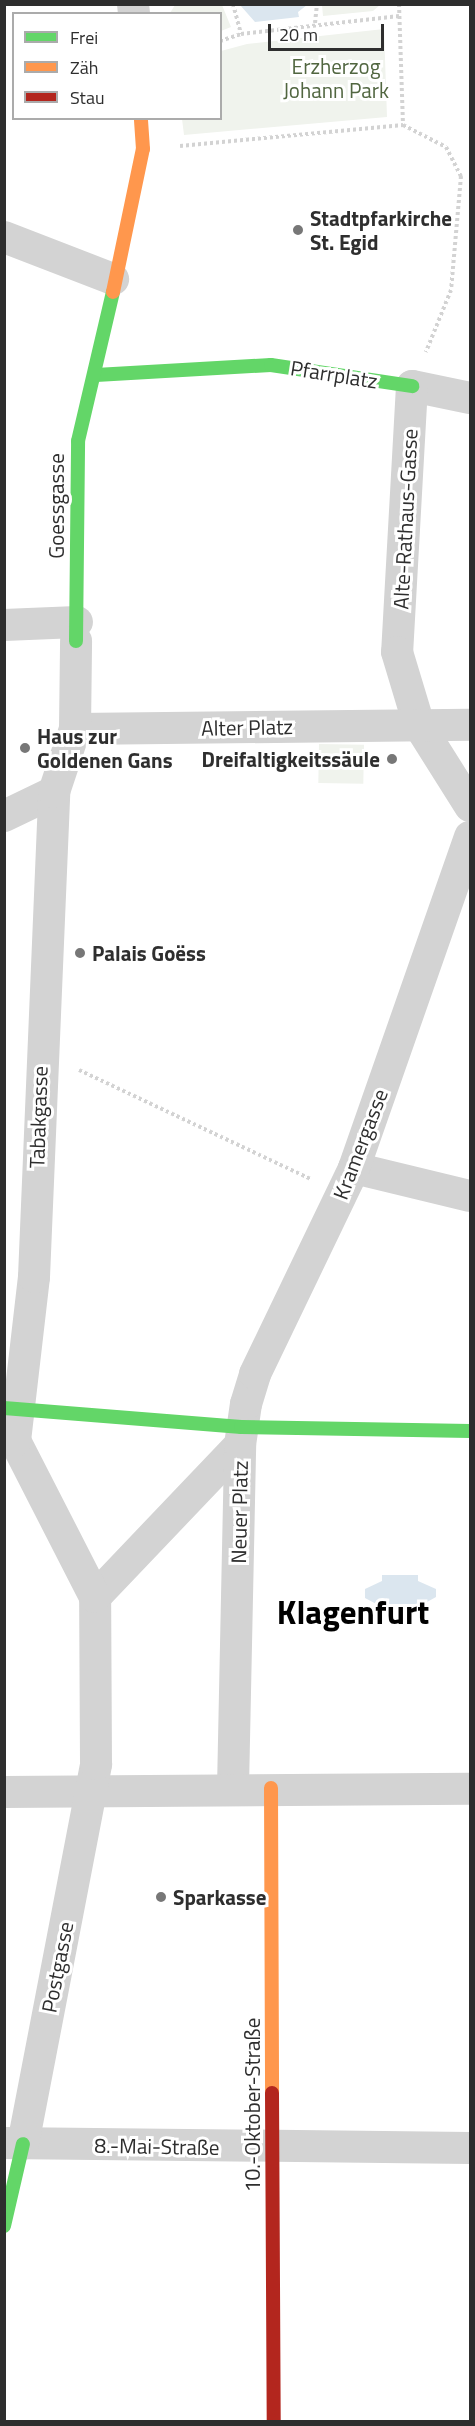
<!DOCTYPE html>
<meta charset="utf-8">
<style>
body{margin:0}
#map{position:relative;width:475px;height:2426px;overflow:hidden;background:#fff;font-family:"Titillium Web",sans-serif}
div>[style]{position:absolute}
.green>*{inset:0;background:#f0f3ed;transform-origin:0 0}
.water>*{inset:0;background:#dbe6ef}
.path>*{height:4px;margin-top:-2px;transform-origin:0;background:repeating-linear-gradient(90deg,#d3d3d3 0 3px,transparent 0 6px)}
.street>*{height:32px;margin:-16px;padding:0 16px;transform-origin:16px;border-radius:16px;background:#d3d3d3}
.fast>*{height:14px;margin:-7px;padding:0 7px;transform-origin:7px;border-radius:7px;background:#63d668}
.slow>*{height:14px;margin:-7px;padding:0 7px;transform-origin:7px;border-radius:7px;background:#ff974d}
.jam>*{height:14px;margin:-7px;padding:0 7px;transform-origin:7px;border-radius:7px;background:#b3261e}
.dots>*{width:16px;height:16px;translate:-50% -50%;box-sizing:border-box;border:3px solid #fff;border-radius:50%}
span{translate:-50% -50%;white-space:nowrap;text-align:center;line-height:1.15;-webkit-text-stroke:6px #fff;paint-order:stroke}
.park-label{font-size:21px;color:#516640}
.poi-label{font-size:21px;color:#2e2e2e;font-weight:700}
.left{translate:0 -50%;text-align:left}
.right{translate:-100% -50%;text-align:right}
.street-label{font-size:21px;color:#2e2e2e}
.town-label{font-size:33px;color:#000;font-weight:700}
.frame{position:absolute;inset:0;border:6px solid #2e2e2e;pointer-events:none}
.legend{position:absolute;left:12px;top:12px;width:210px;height:108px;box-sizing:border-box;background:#fff;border:2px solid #ababab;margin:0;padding:8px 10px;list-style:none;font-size:18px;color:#2e2e2e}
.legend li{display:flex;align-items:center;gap:12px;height:30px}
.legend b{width:30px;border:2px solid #ababab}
.scale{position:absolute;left:268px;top:24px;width:116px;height:27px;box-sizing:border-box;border:3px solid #2e2e2e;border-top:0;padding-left:8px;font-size:18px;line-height:21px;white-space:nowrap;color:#2e2e2e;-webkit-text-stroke:4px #fff;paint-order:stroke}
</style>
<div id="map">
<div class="green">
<i style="clip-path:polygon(175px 5px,222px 5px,231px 27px,221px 31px,220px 14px,170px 13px)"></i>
<i style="clip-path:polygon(322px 5px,322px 4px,380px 5px,373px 11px,323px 16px)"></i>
<i style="clip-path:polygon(384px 29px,387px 117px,184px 135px,182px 119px,220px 118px,221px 51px,247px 44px)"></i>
<i style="left:319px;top:744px;width:45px;height:39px;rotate:1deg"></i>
</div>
<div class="water">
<i style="clip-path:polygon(240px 5px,240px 4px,307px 5px,298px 12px,299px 17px,255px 22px)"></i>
<i style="clip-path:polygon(382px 1575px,418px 1575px,418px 1581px,436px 1589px,436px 1597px,418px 1607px,418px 1611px,383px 1611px,382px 1607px,365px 1598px,365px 1589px,382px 1581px)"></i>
</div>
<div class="path">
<i style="left:233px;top:4px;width:31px;rotate:75deg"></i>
<i style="left:399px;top:4px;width:121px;rotate:88.1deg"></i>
<i style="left:403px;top:125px;width:48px;rotate:27.1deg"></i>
<i style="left:446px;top:147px;width:33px;rotate:63deg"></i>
<i style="left:461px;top:176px;width:114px;rotate:95deg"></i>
<i style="left:451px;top:290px;width:67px;rotate:112deg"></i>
<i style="left:315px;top:23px;width:19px;rotate:-84deg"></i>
<i style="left:220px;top:41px;width:22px;rotate:-18deg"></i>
<i style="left:241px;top:34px;width:159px;rotate:-6.5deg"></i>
<i style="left:180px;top:146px;width:224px;rotate:-5.4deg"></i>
<i style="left:79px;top:1070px;width:256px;rotate:25.2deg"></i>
</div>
<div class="street">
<i style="left:133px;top:4px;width:10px;rotate:84deg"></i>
<i style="left:4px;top:237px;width:117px;rotate:21.1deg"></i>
<i style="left:470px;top:398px;width:59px;rotate:-168.3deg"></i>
<i style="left:412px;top:386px;width:266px;rotate:93.2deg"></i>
<i style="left:397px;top:652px;width:76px;rotate:73.2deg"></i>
<i style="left:419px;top:725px;width:96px;rotate:57.8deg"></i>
<i style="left:4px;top:625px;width:73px;rotate:-2.4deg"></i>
<i style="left:75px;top:729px;width:395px;rotate:-0.6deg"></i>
<i style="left:4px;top:816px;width:55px;rotate:-25.6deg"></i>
<i style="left:354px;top:1168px;width:119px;rotate:13.6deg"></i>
<i style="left:95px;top:1597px;width:210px;rotate:-46.4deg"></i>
<i style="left:233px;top:1788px;width:343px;rotate:-88.8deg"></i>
<i style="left:240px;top:1445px;width:41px;rotate:-81.7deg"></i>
<i style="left:246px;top:1404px;width:31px;rotate:-73deg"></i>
<i style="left:255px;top:1374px;width:229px;rotate:-64.3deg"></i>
<i style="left:354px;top:1168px;width:351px;rotate:-70.7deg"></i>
<i style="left:4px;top:1792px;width:466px;rotate:-0.4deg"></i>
<i style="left:4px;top:2143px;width:466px;rotate:0.6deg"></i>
<i style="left:23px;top:2144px;width:387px;rotate:-79.1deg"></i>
<i style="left:96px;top:1764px;width:167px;rotate:-90.3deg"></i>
<i style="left:95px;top:1597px;width:175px;rotate:-117.1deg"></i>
<i style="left:15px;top:1441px;width:165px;rotate:-83.4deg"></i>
<i style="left:34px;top:1277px;width:485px;rotate:-87.6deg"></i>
<i style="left:54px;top:792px;width:66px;rotate:-71.6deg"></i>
<i style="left:75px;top:729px;width:88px;rotate:-89.3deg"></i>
</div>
<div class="fast">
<i style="left:96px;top:375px;width:175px;rotate:-3.3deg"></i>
<i style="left:271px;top:365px;width:143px;rotate:8.5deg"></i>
<i style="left:76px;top:641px;width:200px;rotate:-89.4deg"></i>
<i style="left:78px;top:441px;width:153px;rotate:-76.8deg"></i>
<i style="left:4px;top:1408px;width:238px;rotate:4.6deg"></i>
<i style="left:241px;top:1427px;width:229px;rotate:1deg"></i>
<i style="left:4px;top:2226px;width:84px;rotate:-77deg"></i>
</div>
<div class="slow">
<i style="left:113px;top:292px;width:146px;rotate:-78.2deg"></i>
<i style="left:143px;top:149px;width:31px;rotate:-94deg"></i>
<i style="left:271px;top:1788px;width:305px;rotate:89.8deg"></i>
</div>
<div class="jam">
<i style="left:272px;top:2093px;width:329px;rotate:89.7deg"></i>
</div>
<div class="dots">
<i style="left:298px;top:230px;background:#777"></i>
<i style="left:25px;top:748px;background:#777"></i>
<i style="left:392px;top:759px;background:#777"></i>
<i style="left:80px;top:953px;background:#777"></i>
<i style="left:161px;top:1897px;background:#777"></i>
</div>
<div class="park-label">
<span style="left:336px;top:78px">Erzherzog<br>Johann Park</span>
</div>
<div class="poi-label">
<span class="left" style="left:310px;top:230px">Stadtpfarkirche<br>St. Egid</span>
<span class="left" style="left:37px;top:748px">Haus zur<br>Goldenen Gans</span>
<span class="right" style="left:380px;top:759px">Dreifaltigkeitssäule</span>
<span class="left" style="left:92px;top:953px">Palais Goëss</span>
<span class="left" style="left:173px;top:1897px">Sparkasse</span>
</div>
<div class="street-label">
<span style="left:334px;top:374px;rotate:9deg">Pfarrplatz</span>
<span style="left:56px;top:506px;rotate:-90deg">Goessgasse</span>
<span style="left:405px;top:519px;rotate:-87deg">Alte-Rathaus-Gasse</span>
<span style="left:247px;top:727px;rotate:-1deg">Alter Platz</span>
<span style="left:38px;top:1117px;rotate:-88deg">Tabakgasse</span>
<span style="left:360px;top:1144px;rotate:-69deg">Kramergasse</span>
<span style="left:239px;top:1512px;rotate:-89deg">Neuer Platz</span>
<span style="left:57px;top:1967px;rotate:-79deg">Postgasse</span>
<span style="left:252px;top:2105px;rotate:-90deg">10.-Oktober-Straße</span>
<span style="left:157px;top:2146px;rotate:1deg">8.-Mai-Straße</span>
</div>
<div class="town-label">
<span style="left:353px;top:1613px">Klagenfurt</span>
</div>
<div class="frame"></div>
<ul class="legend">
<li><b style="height:8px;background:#63d668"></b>Frei</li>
<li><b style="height:8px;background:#ff974d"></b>Zäh</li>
<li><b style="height:8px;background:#b3261e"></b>Stau</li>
</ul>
<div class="scale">20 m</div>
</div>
